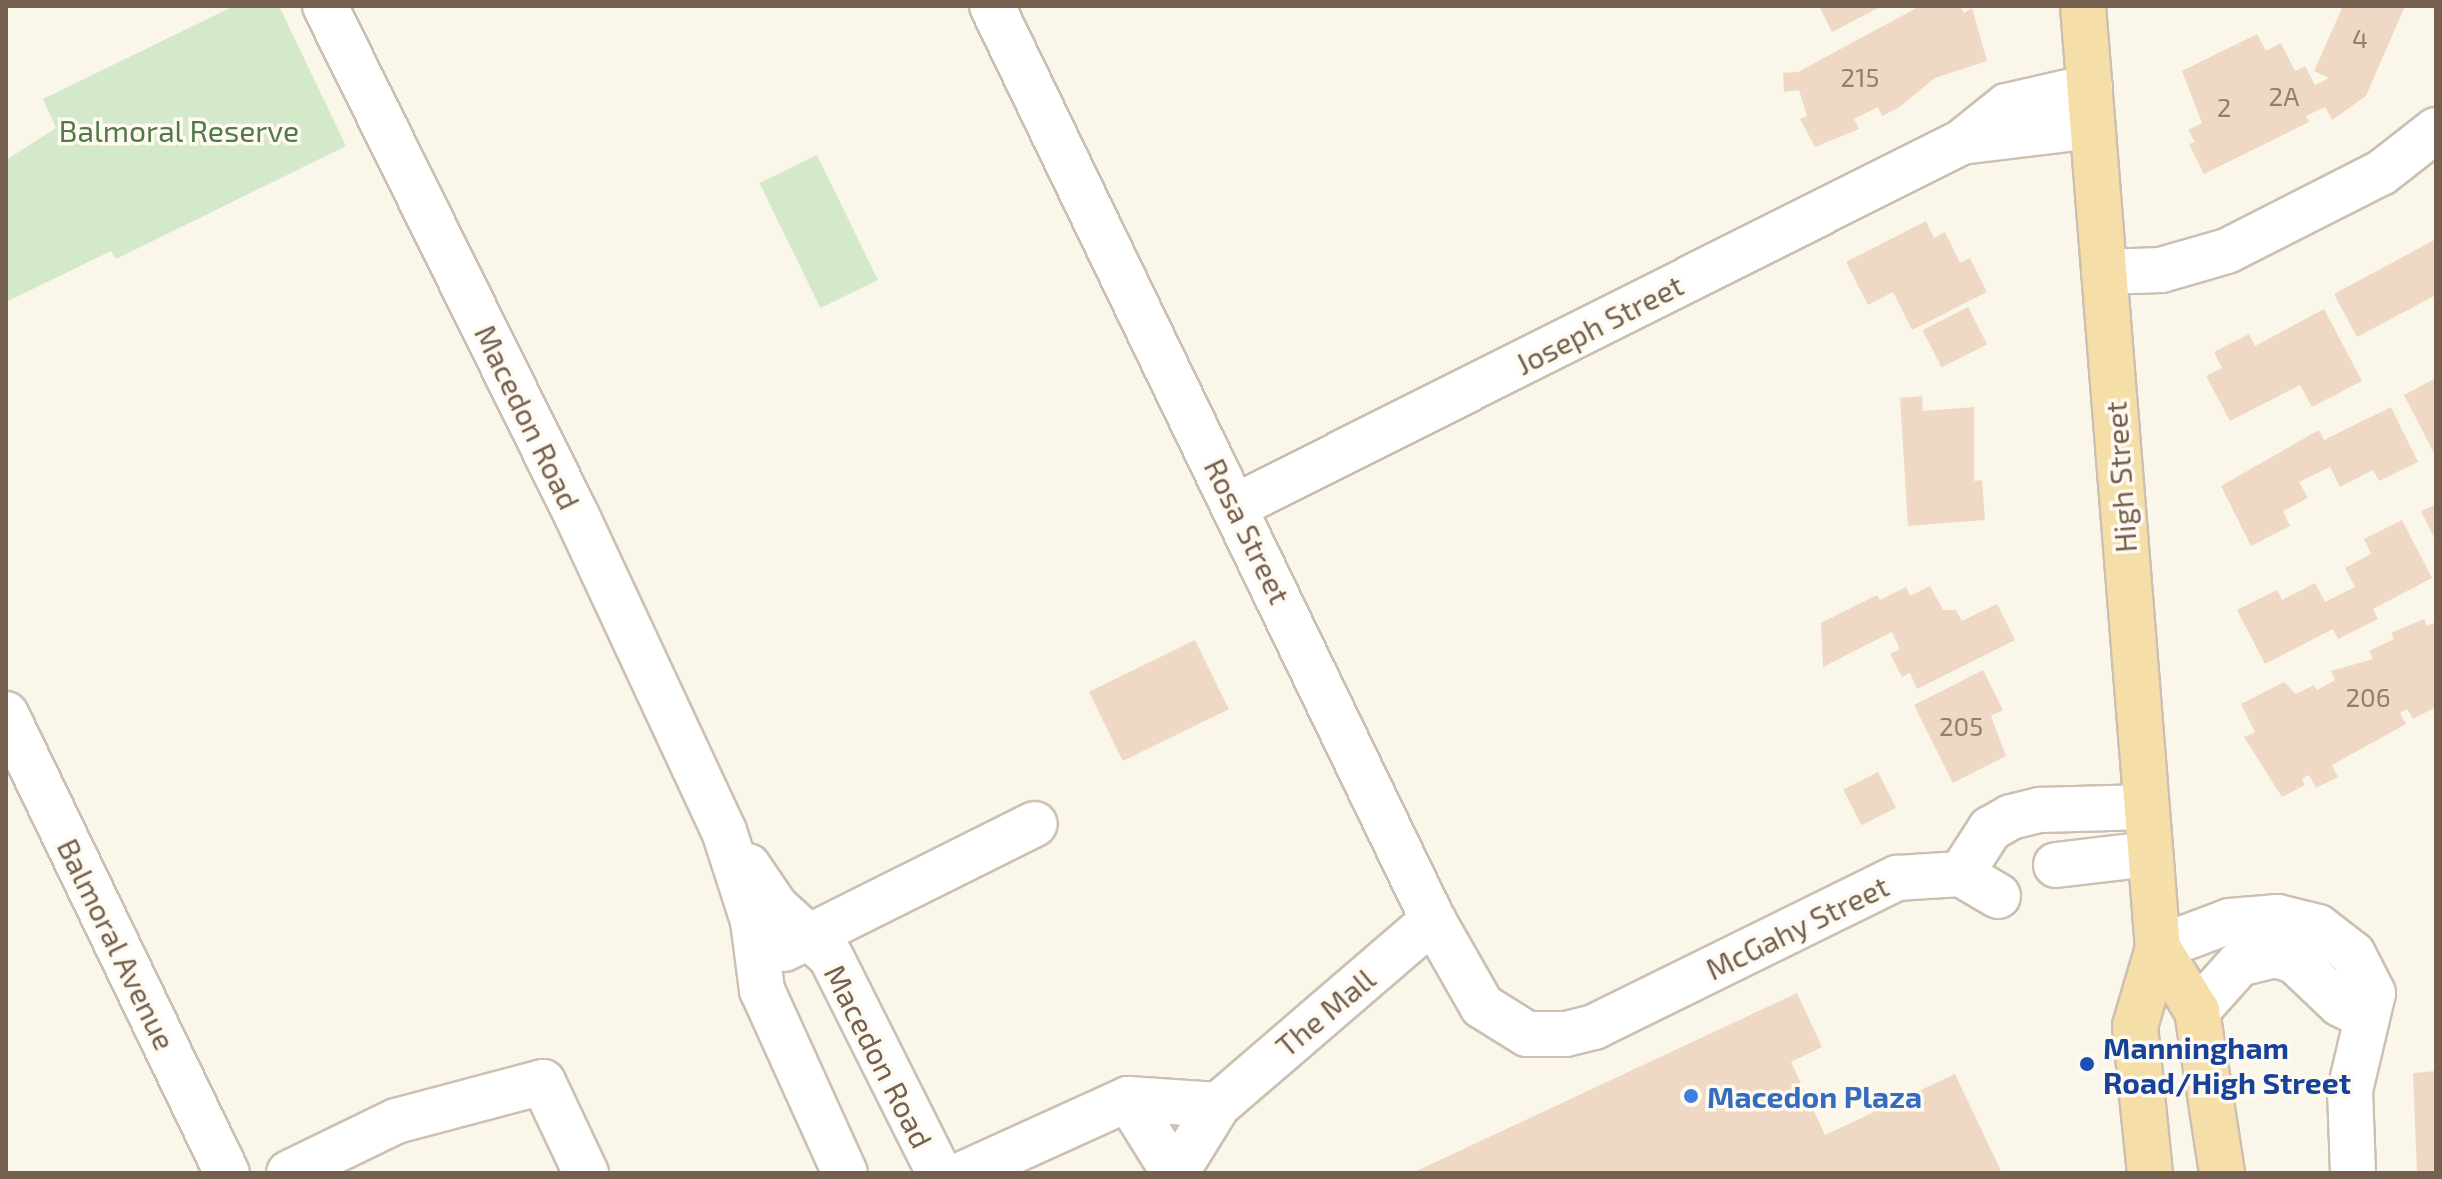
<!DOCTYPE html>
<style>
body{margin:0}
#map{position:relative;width:2442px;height:1179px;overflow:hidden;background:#fbf6ea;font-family:"Exo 2",sans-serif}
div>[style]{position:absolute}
.green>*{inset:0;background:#d3e9c9;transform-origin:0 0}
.building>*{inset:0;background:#efd9c4;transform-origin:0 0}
.roads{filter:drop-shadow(2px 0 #cdbfb1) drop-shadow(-2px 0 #cdbfb1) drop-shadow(0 2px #cdbfb1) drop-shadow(0 -2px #cdbfb1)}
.minor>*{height:44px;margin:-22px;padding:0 22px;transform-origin:22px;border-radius:22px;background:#fff}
.major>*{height:44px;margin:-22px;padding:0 22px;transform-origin:22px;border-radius:22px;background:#f5dea8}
.dots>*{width:22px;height:22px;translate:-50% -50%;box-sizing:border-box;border:4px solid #fefaf1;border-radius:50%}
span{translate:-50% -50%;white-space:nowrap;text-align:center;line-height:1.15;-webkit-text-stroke:7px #fefaf1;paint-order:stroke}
.number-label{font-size:26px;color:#947e6c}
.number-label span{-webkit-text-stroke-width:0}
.park-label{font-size:30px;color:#527947}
.street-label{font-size:30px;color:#75604f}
.transit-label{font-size:30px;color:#164399;font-weight:700}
.left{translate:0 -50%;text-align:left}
.shop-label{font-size:30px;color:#366cbe;font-weight:700}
.frame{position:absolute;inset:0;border:8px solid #75604f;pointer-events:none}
</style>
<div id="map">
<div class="green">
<i style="clip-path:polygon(234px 6px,279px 6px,346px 146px,116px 259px,111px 251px,6px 302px,6px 160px,56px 128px,43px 99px)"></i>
<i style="left:817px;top:155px;width:139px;height:64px;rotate:64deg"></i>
</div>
<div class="building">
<i style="clip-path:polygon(1819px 6px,1882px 6px,1832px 32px)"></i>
<i style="clip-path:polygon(1920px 6px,1960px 6px,1964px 13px,1972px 8px,1987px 61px,1935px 78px,1898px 108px,1882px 116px,1878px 107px,1854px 119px,1859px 129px,1815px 147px,1800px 119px,1807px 116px,1799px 90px,1784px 92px,1783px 73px,1798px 72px)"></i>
<i style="clip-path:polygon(2343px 6px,2405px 6px,2366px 96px,2332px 120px,2325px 107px,2306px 116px,2309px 122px,2204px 174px,2189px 144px,2195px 142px,2188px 130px,2202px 123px,2182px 71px,2257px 34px,2266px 51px,2281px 43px,2295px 71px,2305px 66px,2315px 85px,2329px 78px,2314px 71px)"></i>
<i style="clip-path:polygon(1926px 221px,1934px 238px,1945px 232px,1960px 263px,1970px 258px,1987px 292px,1912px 330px,1893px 292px,1868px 305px,1846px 262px)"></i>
<i style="clip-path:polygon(2436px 239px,2436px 295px,2357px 337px,2334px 294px)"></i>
<i style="left:1968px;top:307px;width:42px;height:51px;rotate:63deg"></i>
<i style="clip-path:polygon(2324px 309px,2362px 381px,2312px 407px,2300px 385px,2230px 421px,2206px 376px,2222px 368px,2214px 352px,2249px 334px,2255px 346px)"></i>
<i style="clip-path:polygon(2436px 378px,2436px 457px,2404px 395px)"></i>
<i style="clip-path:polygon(1922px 396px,1923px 411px,1974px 407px,1974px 481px,1982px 480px,1985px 520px,1908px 526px,1900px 398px)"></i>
<i style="clip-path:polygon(2391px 407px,2418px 462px,2379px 481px,2373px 470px,2340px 487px,2330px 467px,2299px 482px,2308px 498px,2283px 511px,2290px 526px,2251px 546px,2221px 486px,2319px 430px,2324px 440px)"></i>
<i style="clip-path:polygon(2436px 504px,2436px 541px,2421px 511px)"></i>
<i style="clip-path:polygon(2402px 520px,2432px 578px,2373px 609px,2378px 619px,2338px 639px,2333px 629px,2265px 664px,2237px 610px,2277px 590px,2282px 600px,2315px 583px,2325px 602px,2355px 587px,2345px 568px,2371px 554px,2364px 539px)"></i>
<i style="clip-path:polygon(1930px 586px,1943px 610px,1956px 610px,1962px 621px,1997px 604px,2015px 640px,1917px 689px,1910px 673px,1902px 677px,1890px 654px,1900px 649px,1892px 632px,1823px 667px,1821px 623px,1877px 595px,1880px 600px,1906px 587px,1910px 596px)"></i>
<i style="clip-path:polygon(2424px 619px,2427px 626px,2436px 622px,2436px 707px,2413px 719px,2407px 709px,2400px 713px,2406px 724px,2332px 765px,2338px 777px,2316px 788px,2309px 775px,2302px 779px,2305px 785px,2282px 797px,2244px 737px,2255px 732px,2241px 704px,2284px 682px,2296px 694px,2314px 685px,2317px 690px,2335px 680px,2331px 671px,2373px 659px,2369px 651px,2394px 639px,2391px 633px)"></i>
<i style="left:1195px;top:640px;width:77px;height:118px;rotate:64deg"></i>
<i style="clip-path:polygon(1983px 670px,2003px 710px,1991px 716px,2006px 756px,1953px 783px,1914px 705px)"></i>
<i style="left:1878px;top:772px;width:40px;height:39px;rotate:63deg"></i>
<i style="clip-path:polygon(1797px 993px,1822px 1047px,1791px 1062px,1825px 1135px,1955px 1074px,2002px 1173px,1412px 1173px)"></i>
<i style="clip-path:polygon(2436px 1071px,2436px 1173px,2417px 1173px,2413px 1073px)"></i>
</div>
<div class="roads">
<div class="minor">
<i style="left:325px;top:6px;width:567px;rotate:63.71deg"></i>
<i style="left:576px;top:514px;width:350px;rotate:65deg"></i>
<i style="left:724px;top:831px;width:95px;rotate:72.1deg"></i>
<i style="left:753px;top:921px;width:70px;rotate:82.6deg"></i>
<i style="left:762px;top:990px;width:201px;rotate:65.6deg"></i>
<i style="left:992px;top:6px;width:1015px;rotate:64.24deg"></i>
<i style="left:1433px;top:920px;width:99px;rotate:60.3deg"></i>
<i style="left:1482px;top:1006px;width:53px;rotate:31.9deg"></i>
<i style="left:1527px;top:1034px;width:39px"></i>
<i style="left:1566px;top:1034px;width:29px;rotate:-14deg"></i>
<i style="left:1594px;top:1027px;width:338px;rotate:-26.2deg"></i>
<i style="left:1897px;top:878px;width:64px;rotate:-3.6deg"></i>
<i style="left:1961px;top:874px;width:43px;rotate:30.7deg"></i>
<i style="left:1968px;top:141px;width:125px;rotate:-6.9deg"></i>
<i style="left:2104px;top:272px;width:57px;rotate:-2deg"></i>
<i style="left:2161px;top:270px;width:69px;rotate:-16.1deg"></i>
<i style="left:2227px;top:251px;width:173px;rotate:-26.9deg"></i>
<i style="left:2381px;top:173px;width:70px;rotate:-38deg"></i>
<i style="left:1236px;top:506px;width:812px;rotate:-26.63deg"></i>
<i style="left:1962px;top:142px;width:58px;rotate:-38.7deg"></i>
<i style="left:2007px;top:106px;width:85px;rotate:-12.9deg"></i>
<i style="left:6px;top:714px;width:509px;rotate:64.29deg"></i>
<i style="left:2056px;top:865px;width:95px;rotate:-6.7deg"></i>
<i style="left:748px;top:866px;width:50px;rotate:55.7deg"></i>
<i style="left:776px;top:907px;width:74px;rotate:42.3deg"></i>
<i style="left:831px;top:957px;width:241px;rotate:63.4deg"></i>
<i style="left:1961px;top:874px;width:54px;rotate:-57.2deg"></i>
<i style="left:1990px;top:829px;width:24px;rotate:-30deg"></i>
<i style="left:2011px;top:817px;width:30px;rotate:-14deg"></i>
<i style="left:2040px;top:810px;width:106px;rotate:-1.6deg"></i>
<i style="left:2158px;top:948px;width:77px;rotate:-20.6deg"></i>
<i style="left:2230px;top:921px;width:48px;rotate:-4.8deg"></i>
<i style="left:2278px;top:917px;width:41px;rotate:14deg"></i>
<i style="left:2318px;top:927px;width:44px;rotate:37.6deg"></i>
<i style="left:2353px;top:954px;width:44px;rotate:62.9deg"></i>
<i style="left:2373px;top:993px;width:100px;rotate:103.3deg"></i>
<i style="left:2350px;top:1090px;width:83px;rotate:87.9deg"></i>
<i style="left:784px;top:949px;width:280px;rotate:-26.5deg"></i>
<i style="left:2197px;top:1011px;width:63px;rotate:-48.2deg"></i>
<i style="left:2239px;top:964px;width:38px;rotate:-14deg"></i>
<i style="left:2276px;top:955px;width:20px;rotate:18deg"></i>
<i style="left:2295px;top:961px;width:62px;rotate:43.7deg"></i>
<i style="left:2340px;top:1004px;width:30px;rotate:26deg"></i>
<i style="left:1128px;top:1099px;width:87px;rotate:58.1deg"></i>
<i style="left:289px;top:1173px;width:119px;rotate:-25.9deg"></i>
<i style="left:396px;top:1121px;width:152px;rotate:-14.9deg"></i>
<i style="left:543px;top:1082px;width:101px;rotate:64.7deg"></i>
<i style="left:965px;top:1173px;width:179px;rotate:-24.4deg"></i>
<i style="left:1128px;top:1099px;width:90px;rotate:3.8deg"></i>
<i style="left:1176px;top:1173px;width:80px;rotate:-58.3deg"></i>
<i style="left:1218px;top:1105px;width:284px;rotate:-40.7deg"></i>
</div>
<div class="major">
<i style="left:2083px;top:6px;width:945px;rotate:85.45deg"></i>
<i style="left:2158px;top:948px;width:81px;rotate:106.4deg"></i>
<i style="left:2135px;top:1026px;width:148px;rotate:84.2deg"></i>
<i style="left:2158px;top:948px;width:74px;rotate:58.2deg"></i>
<i style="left:2197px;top:1011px;width:164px;rotate:81.2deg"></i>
</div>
</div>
<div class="dots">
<i style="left:2087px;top:1064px;background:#1a4fb4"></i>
<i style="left:1691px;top:1096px;background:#3f7fe0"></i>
</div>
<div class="number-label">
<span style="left:2360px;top:38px">4</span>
<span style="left:1860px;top:77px">215</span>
<span style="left:2284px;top:96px">2A</span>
<span style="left:2224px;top:107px">2</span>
<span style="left:2368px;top:697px">206</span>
<span style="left:1961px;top:726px">205</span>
</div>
<div class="park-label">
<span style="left:179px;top:130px">Balmoral Reserve</span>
</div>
<div class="street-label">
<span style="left:1599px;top:324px;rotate:-27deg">Joseph Street</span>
<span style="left:528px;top:417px;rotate:64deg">Macedon Road</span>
<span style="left:2120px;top:477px;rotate:-94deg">High Street</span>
<span style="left:1248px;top:531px;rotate:64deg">Rosa Street</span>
<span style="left:1797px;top:927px;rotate:-26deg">McGahy Street</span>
<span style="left:117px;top:944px;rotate:64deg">Balmoral Avenue</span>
<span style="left:1325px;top:1012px;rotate:-40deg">The Mall</span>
<span style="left:879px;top:1056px;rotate:63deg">Macedon Road</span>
</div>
<div class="transit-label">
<span class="left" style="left:2103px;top:1064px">Manningham<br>Road/High Street</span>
</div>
<div class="shop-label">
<span class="left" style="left:1707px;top:1096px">Macedon Plaza</span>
</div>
<div class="frame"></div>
</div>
